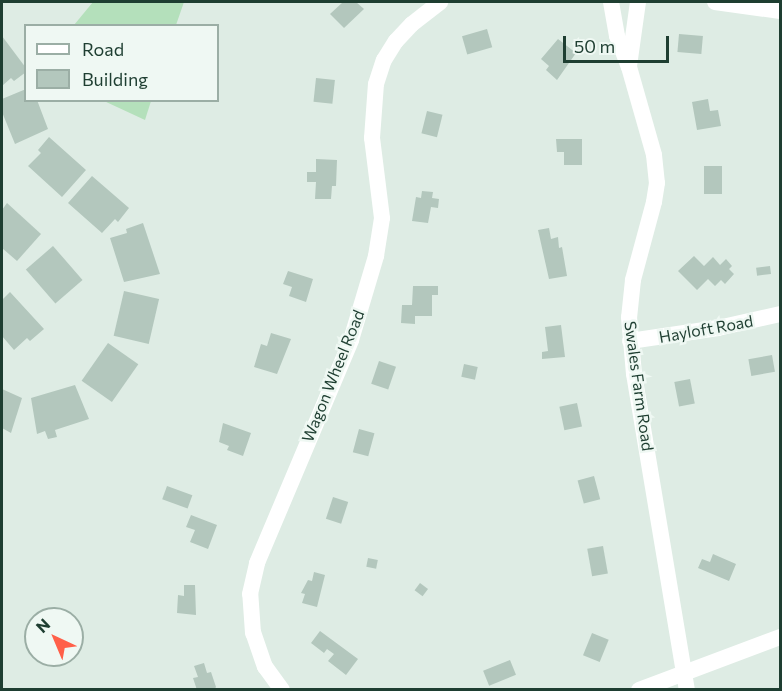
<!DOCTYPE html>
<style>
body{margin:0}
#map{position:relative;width:782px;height:691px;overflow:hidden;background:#deece4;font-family:Commissioner,sans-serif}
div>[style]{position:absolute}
.green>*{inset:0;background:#b4e0bb}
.building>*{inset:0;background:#b3c7bd;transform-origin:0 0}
.minor>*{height:16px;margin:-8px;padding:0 8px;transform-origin:8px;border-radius:8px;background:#fff}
span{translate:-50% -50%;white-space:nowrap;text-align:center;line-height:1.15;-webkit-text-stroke:5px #eff8f3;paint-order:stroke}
.street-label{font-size:16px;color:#1e3e31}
.frame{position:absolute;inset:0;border:3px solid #1e3e31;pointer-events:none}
.legend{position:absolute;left:24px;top:24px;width:195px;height:78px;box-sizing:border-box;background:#eff8f3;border:2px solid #9baea5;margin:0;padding:8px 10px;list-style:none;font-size:18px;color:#1e3e31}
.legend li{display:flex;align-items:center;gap:12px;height:30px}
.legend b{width:30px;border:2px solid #9baea5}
.north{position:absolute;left:24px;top:607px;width:60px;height:60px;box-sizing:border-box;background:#eff8f3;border:2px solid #9baea5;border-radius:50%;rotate:316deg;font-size:16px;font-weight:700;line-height:24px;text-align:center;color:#1e3e31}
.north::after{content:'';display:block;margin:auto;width:21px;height:27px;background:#ff6049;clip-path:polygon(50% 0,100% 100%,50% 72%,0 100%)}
.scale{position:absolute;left:563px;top:36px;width:106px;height:27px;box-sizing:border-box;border:3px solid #1e3e31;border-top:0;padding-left:8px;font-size:18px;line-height:21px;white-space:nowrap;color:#1e3e31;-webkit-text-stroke:4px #eff8f3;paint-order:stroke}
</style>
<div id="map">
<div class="green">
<i style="clip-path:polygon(93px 2px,184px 2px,176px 25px,74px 25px)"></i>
<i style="clip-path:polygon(104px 101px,151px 101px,145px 120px)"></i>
</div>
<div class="building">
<i style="clip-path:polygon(343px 2px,356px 2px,364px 9px,344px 28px,330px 14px)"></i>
<i style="left:487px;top:29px;width:19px;height:26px;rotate:74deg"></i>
<i style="left:679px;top:34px;width:24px;height:18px;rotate:5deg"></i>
<i style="clip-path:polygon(2px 36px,26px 68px,26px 72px,14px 81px,11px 78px,2px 86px)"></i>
<i style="clip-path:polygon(558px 39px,576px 53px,557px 80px,546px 70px,549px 66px,541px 59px)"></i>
<i style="left:316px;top:78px;width:19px;height:24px;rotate:6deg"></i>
<i style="clip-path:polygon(26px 89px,26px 100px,37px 100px,48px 129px,15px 144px,2px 112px,2px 99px)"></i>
<i style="clip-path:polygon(708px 99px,710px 111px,718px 110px,721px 126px,697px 130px,692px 102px)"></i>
<i style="left:427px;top:111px;width:16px;height:23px;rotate:14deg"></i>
<i style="clip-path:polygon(49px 137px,86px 170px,62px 197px,28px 166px,41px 153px,38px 150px)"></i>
<i style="clip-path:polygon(556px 139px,582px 139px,582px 165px,564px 165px,564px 152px,557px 152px)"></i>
<i style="clip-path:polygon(316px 159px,337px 160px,336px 186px,332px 186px,331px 199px,315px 199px,316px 182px,307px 182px,307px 172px,316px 172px)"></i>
<i style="left:704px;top:166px;width:18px;height:28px"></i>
<i style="clip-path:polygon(92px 176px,129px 208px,118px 222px,115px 219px,102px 233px,68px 203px)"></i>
<i style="clip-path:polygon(422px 191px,433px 192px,432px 198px,439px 199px,438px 208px,431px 207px,428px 223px,412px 221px,416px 197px,421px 198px)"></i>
<i style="clip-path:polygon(7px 203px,41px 234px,17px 261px,2px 248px,2px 210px)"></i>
<i style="clip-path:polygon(143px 223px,160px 274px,124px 282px,110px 238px,127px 233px,126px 229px)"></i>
<i style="clip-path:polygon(549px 228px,551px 239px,558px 237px,559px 248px,562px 247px,567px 276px,549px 279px,538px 230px)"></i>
<i style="left:53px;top:246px;width:45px;height:36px;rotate:49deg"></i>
<i style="clip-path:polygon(694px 256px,704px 266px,713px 257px,720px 265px,726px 259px,732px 266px,729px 269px,734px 274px,725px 284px,721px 280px,715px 286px,708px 279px,697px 290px,678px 271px)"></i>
<i style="left:770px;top:266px;width:8px;height:14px;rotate:83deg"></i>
<i style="clip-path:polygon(288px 271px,313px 279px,306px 302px,289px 296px,292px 287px,283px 284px)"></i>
<i style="clip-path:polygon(413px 286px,438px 286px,438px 295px,432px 295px,432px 316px,415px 316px,415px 324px,401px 323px,402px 305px,412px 305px)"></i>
<i style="left:124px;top:291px;width:36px;height:46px;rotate:13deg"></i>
<i style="clip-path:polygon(10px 292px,44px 329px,30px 341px,27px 338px,14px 350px,2px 336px,2px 300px)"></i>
<i style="clip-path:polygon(561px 325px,565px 357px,542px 359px,542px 352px,548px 351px,545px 327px)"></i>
<i style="clip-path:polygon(271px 333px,291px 339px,277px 374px,254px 367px,261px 344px,267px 346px)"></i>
<i style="left:108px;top:343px;width:37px;height:46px;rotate:35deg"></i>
<i style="left:772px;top:355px;width:17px;height:24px;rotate:80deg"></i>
<i style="left:379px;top:361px;width:18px;height:24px;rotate:19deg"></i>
<i style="left:464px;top:364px;width:14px;height:13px;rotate:12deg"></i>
<i style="left:690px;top:379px;width:25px;height:16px;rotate:79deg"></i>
<i style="clip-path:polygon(75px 385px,89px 419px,55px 430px,57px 437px,48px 439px,45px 431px,37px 434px,31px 398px)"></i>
<i style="clip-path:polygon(2px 389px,22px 398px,11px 433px,2px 428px)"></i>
<i style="left:577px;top:403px;width:24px;height:18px;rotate:78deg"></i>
<i style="clip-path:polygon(223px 423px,251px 433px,243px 456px,227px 450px,229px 446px,219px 442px)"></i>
<i style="left:359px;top:429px;width:16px;height:24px;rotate:15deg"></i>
<i style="left:594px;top:476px;width:24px;height:17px;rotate:75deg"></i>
<i style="left:167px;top:486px;width:27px;height:14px;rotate:20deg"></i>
<i style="left:333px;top:497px;width:16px;height:23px;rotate:18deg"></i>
<i style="clip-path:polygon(191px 515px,217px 525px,208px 549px,190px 542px,195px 530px,186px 527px)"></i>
<i style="left:603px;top:546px;width:28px;height:16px;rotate:80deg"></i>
<i style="clip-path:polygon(713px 554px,736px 564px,729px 581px,698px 568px,702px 559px,710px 562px)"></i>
<i style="left:368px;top:558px;width:10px;height:9px;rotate:11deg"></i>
<i style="clip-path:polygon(314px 572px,325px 575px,317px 607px,302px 603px,305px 594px,301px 593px,308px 580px,312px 581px)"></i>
<i style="left:420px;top:583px;width:10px;height:9px;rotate:37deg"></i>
<i style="clip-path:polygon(184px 585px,195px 585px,196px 615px,177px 613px,178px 595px,184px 596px)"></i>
<i style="clip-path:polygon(320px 631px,358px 659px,346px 675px,328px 661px,334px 654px,327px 649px,324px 653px,311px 643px)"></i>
<i style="left:592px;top:633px;width:18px;height:24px;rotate:22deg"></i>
<i style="left:510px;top:660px;width:16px;height:29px;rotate:68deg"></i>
<i style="clip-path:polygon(204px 663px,207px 673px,211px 672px,216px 687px,214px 690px,197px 690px,193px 678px,198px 677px,194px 666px)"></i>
</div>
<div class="minor">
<i style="left:611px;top:2px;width:35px;rotate:80deg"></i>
<i style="left:617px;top:36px;width:33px;rotate:69deg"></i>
<i style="left:629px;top:67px;width:91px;rotate:74.1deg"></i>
<i style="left:654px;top:155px;width:28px;rotate:84deg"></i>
<i style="left:657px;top:183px;width:19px;rotate:99deg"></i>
<i style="left:654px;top:202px;width:81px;rotate:105.1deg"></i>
<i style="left:633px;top:280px;width:37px;rotate:96deg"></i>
<i style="left:629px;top:317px;width:57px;rotate:85deg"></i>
<i style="left:634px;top:374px;width:320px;rotate:80.5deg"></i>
<i style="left:715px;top:2px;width:66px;rotate:7.9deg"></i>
<i style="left:629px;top:66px;width:65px;rotate:-82deg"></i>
<i style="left:630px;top:341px;width:89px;rotate:-8.4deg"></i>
<i style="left:718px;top:328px;width:64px;rotate:-12.7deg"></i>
<i style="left:282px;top:690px;width:29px;rotate:-126deg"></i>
<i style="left:265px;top:667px;width:36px;rotate:-109deg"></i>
<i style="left:253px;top:633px;width:39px;rotate:-94deg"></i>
<i style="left:250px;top:594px;width:32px;rotate:-77deg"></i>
<i style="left:257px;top:563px;width:242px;rotate:-67.1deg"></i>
<i style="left:351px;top:340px;width:88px;rotate:-73.4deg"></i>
<i style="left:376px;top:256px;width:38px;rotate:-81deg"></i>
<i style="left:382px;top:218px;width:81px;rotate:-97.1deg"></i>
<i style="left:372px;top:138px;width:54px;rotate:-85.8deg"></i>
<i style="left:376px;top:84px;width:25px;rotate:-72deg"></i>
<i style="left:384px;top:60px;width:22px;rotate:-58deg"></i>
<i style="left:396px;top:41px;width:23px;rotate:-47deg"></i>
<i style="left:412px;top:24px;width:36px;rotate:-38deg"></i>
<i style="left:639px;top:690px;width:151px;rotate:-20.6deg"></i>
</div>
<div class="street-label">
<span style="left:706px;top:329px;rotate:-10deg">Hayloft Road</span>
<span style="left:333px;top:376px;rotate:-68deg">Wagon Wheel Road</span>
<span style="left:639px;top:386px;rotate:82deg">Swales Farm Road</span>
</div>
<div class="frame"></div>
<ul class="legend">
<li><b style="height:8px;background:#fff"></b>Road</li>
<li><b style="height:16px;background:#b3c7bd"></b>Building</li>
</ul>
<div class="north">N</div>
<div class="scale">50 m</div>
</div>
